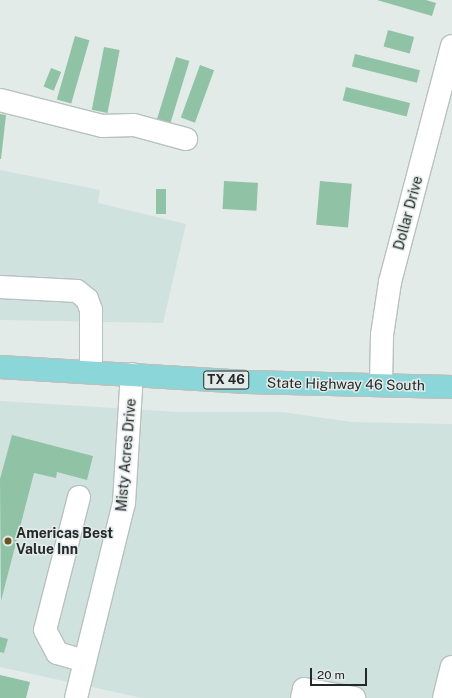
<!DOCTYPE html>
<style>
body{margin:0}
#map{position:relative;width:452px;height:698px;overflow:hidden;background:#e3ebe9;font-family:"Public Sans",sans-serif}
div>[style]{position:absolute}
.built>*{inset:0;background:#d0e2dd}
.building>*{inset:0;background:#90c3a5;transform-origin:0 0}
.roads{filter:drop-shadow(1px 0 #b9c1bf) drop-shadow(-1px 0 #b9c1bf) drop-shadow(0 1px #b9c1bf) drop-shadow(0 -1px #b9c1bf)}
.minor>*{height:22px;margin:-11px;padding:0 11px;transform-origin:11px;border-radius:11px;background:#fff}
.major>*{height:22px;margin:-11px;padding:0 11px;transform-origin:11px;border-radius:11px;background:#8ad6d8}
.dots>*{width:11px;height:11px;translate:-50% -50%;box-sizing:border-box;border:2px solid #e3ebe9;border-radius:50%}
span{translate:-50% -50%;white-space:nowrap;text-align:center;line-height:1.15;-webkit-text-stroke:3px #e3ebe9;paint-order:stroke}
.shield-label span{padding:1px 3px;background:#e3ebe9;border:1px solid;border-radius:3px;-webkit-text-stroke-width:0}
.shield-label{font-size:13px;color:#252828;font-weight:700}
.street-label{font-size:14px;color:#252828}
.poi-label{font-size:14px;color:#252828;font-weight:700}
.left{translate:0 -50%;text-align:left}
.scale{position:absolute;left:310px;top:668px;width:57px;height:18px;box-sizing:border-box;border:2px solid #252828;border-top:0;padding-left:5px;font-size:12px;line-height:14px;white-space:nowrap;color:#252828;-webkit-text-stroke:3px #e3ebe9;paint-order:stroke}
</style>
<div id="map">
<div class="built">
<i style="clip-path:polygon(0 170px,100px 190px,98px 203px,186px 224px,163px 323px,0 320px)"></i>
<i style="clip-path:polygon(0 401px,179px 412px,282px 412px,352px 422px,452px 424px,452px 698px,142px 698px,0 667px)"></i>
</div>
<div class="building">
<i style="clip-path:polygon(377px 0,426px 0,436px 3px,432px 16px)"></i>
<i style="left:388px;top:30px;width:27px;height:17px;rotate:15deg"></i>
<i style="left:75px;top:36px;width:15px;height:66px;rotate:16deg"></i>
<i style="left:104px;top:47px;width:16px;height:64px;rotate:11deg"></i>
<i style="left:355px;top:54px;width:67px;height:13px;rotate:14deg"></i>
<i style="left:176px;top:57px;width:14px;height:67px;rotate:17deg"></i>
<i style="left:200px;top:65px;width:15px;height:56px;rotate:20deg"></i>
<i style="left:51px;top:68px;width:11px;height:20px;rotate:22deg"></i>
<i style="left:346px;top:87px;width:66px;height:14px;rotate:14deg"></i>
<i style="clip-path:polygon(0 114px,6px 115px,1px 159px,0 159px)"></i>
<i style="left:224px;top:181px;width:34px;height:28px;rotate:3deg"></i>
<i style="left:320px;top:181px;width:32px;height:44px;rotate:5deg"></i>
<i style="left:156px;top:189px;width:10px;height:25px"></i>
<i style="clip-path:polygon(12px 435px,93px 456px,87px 480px,57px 472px,56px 478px,34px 473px,1px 601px,0 479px)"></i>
<i style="clip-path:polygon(0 637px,8px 639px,4px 653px,0 652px)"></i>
<i style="clip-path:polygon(0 675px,30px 682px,26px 698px,0 698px)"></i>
</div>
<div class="roads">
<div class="minor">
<i style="left:0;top:100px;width:105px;rotate:14.3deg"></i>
<i style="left:102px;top:126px;width:32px;rotate:-2deg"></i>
<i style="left:134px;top:125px;width:54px;rotate:15.1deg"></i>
<i style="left:0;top:287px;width:77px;rotate:3deg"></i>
<i style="left:77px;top:291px;width:13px;rotate:39deg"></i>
<i style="left:87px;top:299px;width:12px;rotate:70deg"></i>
<i style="left:91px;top:310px;width:61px;rotate:90deg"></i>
<i style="left:381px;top:384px;width:49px;rotate:-88.8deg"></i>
<i style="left:382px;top:335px;width:54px;rotate:-81.4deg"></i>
<i style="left:390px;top:282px;width:244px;rotate:-75.3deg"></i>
<i style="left:79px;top:497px;width:137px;rotate:104.3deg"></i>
<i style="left:45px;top:630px;width:26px;rotate:62deg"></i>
<i style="left:57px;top:653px;width:29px;rotate:16deg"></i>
<i style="left:76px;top:698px;width:201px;rotate:-76.2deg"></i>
<i style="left:124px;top:503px;width:129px;rotate:-86.5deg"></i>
<i style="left:302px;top:698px;width:9px;rotate:-77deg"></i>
<i style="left:304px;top:689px;width:51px;rotate:10.2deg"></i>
<i style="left:444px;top:698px;width:32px;rotate:-76deg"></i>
</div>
<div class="major">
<i style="left:0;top:367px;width:247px;rotate:3.5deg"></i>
<i style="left:247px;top:382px;width:205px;rotate:1.4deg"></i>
</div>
</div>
<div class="dots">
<i style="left:8px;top:541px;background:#6d5225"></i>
</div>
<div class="shield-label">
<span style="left:226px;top:380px">TX 46</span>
</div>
<div class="street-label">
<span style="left:408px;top:213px;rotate:-75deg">Dollar Drive</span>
<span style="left:346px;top:384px;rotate:1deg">State Highway 46 South</span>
<span style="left:126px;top:455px;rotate:-85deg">Misty Acres Drive</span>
</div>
<div class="poi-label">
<span class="left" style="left:16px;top:541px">Americas Best<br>Value Inn</span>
</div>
<div class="scale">20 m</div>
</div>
